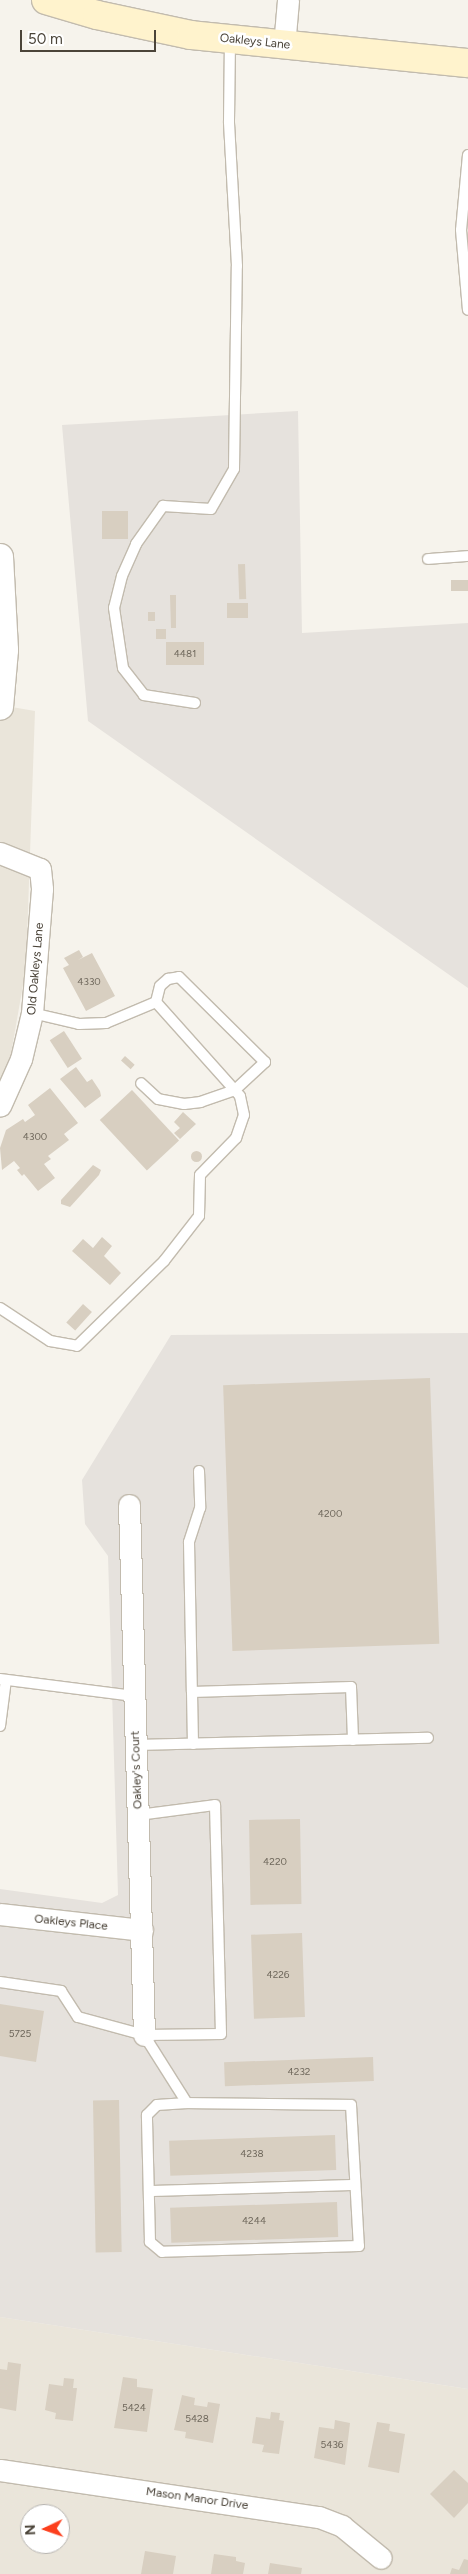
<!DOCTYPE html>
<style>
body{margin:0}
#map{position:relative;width:468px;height:2574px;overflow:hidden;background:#f6f3ec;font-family:Figtree,sans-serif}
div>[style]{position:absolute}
.residential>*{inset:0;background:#eae5da}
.industrial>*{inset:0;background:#e6e2dd}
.building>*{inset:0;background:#d8cfc1;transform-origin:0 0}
.round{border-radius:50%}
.roads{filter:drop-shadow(1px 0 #c2bbae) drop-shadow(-1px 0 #c2bbae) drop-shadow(0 1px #c2bbae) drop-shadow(0 -1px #c2bbae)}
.service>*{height:10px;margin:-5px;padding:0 5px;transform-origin:5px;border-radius:5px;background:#fff}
.minor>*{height:21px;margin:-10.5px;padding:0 10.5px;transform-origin:10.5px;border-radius:10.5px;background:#fff}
.tertiary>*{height:26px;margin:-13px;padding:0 13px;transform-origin:13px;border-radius:13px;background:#fff}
.secondary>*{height:28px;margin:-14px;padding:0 14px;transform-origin:14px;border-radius:14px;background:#fff3cd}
span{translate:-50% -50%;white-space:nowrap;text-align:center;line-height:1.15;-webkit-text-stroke:5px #fff;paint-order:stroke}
.number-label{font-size:10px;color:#6e675b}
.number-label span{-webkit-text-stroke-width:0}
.street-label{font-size:12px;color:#4b4439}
.north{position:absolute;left:20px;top:2504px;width:50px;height:50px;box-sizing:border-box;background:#fff;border:1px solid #b7b4b0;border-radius:50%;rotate:267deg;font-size:14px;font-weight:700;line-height:20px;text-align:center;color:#4b4439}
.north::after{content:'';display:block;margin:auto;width:18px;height:22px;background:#fc3f1d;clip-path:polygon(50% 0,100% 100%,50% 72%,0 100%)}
.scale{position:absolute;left:20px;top:30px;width:136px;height:22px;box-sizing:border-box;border:2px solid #4b4439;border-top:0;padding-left:6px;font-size:15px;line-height:18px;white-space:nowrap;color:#4b4439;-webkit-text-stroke:4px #fff;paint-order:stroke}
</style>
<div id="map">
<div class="residential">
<i style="clip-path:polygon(0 705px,35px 711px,26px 968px,9px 1065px,0 1082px)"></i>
<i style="clip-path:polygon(evenodd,0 2317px,468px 2389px,468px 2574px,0 2574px,0 2317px,30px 2514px,60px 2514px,60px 2544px,30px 2544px,30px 2514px)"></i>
</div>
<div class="industrial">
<i style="clip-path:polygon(298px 411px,302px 633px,468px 623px,468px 988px,88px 721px,62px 425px)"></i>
<i style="clip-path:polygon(468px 1333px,468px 2389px,0 2317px,0 1889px,102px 1903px,118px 1895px,108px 1556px,85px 1524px,82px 1480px,171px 1335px)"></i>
</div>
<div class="building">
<i style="left:128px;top:511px;width:28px;height:26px;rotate:90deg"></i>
<i style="left:245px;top:564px;width:35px;height:7px;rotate:88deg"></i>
<i style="left:468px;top:580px;width:11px;height:17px;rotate:90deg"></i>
<i style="clip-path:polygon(170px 595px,176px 595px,176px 628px,171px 628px)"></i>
<i style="left:248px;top:603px;width:15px;height:21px;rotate:90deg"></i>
<i style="left:148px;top:612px;width:7px;height:9px"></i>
<i style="left:156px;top:629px;width:10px;height:10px"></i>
<i style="left:204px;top:642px;width:23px;height:38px;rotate:90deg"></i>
<i style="clip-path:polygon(79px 950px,83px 957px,78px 960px,92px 953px,115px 996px,86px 1011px,63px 968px,69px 965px,64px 958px)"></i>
<i style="left:64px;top:1031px;width:33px;height:17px;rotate:57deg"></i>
<i style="left:125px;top:1056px;width:13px;height:6px;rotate:42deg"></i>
<i style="clip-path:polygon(76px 1067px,87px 1082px,92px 1079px,100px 1091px,101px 1096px,85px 1108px,60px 1079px)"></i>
<i style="clip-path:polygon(50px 1088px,78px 1123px,64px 1134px,69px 1140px,48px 1156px,51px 1159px,44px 1164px,55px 1178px,38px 1191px,24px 1174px,22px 1176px,17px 1170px,20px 1168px,14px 1161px,2px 1170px,0 1148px,6px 1130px,23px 1119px,25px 1122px,35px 1115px,28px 1105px)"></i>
<i style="left:132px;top:1090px;width:69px;height:44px;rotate:47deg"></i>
<i style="clip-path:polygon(183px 1112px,196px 1124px,180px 1139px,174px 1133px,180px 1128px,174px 1122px)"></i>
<i class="round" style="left:190.5px;top:1150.5px;width:11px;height:11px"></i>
<i style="clip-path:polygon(93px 1165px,101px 1170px,99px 1175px,70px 1207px,61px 1204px,61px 1200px)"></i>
<i style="clip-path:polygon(102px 1237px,112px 1246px,104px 1256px,121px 1273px,110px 1285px,72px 1251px,83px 1239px,93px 1248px)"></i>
<i style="left:83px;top:1304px;width:12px;height:25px;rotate:42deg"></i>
<i style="left:430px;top:1378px;width:266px;height:207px;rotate:88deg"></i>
<i style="left:300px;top:1819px;width:85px;height:51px;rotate:89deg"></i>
<i style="left:302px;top:1933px;width:84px;height:51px;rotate:88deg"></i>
<i style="clip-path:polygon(0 2004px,44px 2011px,36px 2062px,0 2056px)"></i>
<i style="left:373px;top:2057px;width:24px;height:149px;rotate:88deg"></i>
<i style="left:119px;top:2100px;width:152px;height:26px;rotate:89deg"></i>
<i style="left:335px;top:2135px;width:35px;height:166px;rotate:88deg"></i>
<i style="left:337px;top:2202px;width:35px;height:167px;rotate:88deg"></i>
<i style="clip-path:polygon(8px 2362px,21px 2364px,16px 2411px,0 2408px,0 2369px,7px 2370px)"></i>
<i style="clip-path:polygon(123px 2377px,137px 2379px,137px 2387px,153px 2389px,147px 2432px,114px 2428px)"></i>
<i style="clip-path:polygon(64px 2378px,74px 2379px,73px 2388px,77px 2388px,73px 2421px,55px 2419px,56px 2413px,45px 2410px,49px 2384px,63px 2386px)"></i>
<i style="clip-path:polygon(182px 2395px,195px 2398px,194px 2405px,207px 2407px,208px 2402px,220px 2404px,213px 2443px,185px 2438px,186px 2432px,174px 2430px)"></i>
<i style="clip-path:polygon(271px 2412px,280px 2413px,279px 2420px,284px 2421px,279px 2454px,262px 2452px,264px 2445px,252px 2443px,256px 2417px,270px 2419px)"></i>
<i style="clip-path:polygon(335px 2420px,350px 2423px,345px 2465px,314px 2458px,319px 2427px,334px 2429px)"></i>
<i style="clip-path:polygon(377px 2422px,390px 2424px,389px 2431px,405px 2434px,399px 2473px,368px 2467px)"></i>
<i style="clip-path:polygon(454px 2470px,468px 2483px,468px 2503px,454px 2518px,430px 2494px)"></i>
<i style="clip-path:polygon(145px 2551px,176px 2556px,173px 2574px,141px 2574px)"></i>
<i style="clip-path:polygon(214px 2554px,236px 2557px,236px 2561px,245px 2563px,243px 2574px,211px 2574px)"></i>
<i style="clip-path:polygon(464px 2559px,468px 2560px,468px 2574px,450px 2574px,452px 2568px,459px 2570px)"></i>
<i style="clip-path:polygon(270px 2563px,302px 2568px,301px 2574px,268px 2574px)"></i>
</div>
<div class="roads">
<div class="service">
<i style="left:468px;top:155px;width:75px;rotate:95.3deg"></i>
<i style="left:461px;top:230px;width:80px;rotate:85deg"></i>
<i style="left:428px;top:559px;width:40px;rotate:-4.3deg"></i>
<i style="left:195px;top:703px;width:52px;rotate:-171.1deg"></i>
<i style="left:144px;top:695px;width:34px;rotate:-128deg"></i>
<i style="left:123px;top:668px;width:61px;rotate:-98.5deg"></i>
<i style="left:114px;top:608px;width:33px;rotate:-76deg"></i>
<i style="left:122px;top:576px;width:35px;rotate:-66deg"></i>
<i style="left:136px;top:544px;width:47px;rotate:-54.6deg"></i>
<i style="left:163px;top:506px;width:48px;rotate:3.6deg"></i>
<i style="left:211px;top:509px;width:46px;rotate:-60.1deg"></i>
<i style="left:234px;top:469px;width:203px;rotate:-89.2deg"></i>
<i style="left:237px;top:266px;width:145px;rotate:-93.2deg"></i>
<i style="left:229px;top:121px;width:81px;rotate:-89.3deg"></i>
<i style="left:32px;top:1013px;width:48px;rotate:13.2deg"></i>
<i style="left:79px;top:1024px;width:27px;rotate:-2deg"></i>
<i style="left:106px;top:1023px;width:54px;rotate:-22.8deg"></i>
<i style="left:156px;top:1002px;width:16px;rotate:-76deg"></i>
<i style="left:160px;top:986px;width:11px;rotate:-41deg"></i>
<i style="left:168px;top:979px;width:11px;rotate:-10deg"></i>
<i style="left:179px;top:977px;width:121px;rotate:44.7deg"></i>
<i style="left:265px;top:1062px;width:41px;rotate:137deg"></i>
<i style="left:235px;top:1090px;width:36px;rotate:161deg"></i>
<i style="left:201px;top:1102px;width:17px;rotate:173deg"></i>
<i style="left:184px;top:1104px;width:26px;rotate:-169deg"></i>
<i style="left:158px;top:1099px;width:23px;rotate:-137deg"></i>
<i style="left:0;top:1308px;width:60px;rotate:33.4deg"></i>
<i style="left:50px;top:1341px;width:27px;rotate:10deg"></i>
<i style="left:77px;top:1346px;width:122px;rotate:-44.3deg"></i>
<i style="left:164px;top:1261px;width:57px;rotate:-52.1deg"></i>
<i style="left:199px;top:1216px;width:41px;rotate:-88.6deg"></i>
<i style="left:200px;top:1175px;width:52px;rotate:-45.8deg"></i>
<i style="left:236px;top:1138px;width:24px;rotate:-71deg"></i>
<i style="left:244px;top:1115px;width:19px;rotate:-102deg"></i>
<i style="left:240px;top:1096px;width:126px;rotate:-131.8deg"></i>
<i style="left:199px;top:1471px;width:37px;rotate:88deg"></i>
<i style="left:200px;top:1508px;width:36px;rotate:108deg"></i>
<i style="left:189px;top:1542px;width:150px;rotate:88.9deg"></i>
<i style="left:192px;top:1692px;width:159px;rotate:-1.8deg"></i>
<i style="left:351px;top:1687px;width:53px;rotate:87.8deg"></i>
<i style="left:0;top:1679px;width:135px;rotate:7.2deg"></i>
<i style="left:192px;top:1692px;width:52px;rotate:88.9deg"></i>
<i style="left:0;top:1726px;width:46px;rotate:-82.6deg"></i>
<i style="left:136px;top:1745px;width:292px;rotate:-1.4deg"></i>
<i style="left:0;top:1982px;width:62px;rotate:8.4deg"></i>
<i style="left:61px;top:1991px;width:31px;rotate:57deg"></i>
<i style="left:78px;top:2017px;width:68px;rotate:15.3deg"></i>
<i style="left:144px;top:2035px;width:77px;rotate:-0.7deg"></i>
<i style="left:221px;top:2034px;width:229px;rotate:-91.5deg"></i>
<i style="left:215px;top:1805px;width:78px;rotate:172.6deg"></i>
<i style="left:144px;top:2035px;width:80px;rotate:57.7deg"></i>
<i style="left:187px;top:2103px;width:164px;rotate:0.7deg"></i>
<i style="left:351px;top:2105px;width:141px;rotate:86.8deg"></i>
<i style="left:359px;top:2246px;width:197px;rotate:178.3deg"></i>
<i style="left:162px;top:2252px;width:16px;rotate:-140deg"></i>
<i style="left:150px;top:2242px;width:127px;rotate:-91.4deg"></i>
<i style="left:147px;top:2115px;width:14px;rotate:-45deg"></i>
<i style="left:157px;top:2105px;width:30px;rotate:-4deg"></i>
<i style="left:149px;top:2191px;width:206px;rotate:-1.7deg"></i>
</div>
<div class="minor">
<i style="left:284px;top:46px;width:46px;rotate:-85deg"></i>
<i style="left:0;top:853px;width:43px;rotate:21.8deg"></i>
<i style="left:40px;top:869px;width:20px;rotate:84deg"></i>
<i style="left:42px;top:889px;width:124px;rotate:94.6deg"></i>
<i style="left:32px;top:1013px;width:47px;rotate:103.4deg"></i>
<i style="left:21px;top:1059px;width:51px;rotate:114.1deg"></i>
<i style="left:129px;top:1505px;width:530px;rotate:88.38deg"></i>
<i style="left:0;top:1914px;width:143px;rotate:6.4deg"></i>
<i style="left:0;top:2470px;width:322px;rotate:8.4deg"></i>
<i style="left:319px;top:2517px;width:25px;rotate:21deg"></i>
<i style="left:342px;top:2526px;width:50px;rotate:39.4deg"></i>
</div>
<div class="tertiary">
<i style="left:0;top:557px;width:93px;rotate:86.9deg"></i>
<i style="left:5px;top:650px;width:57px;rotate:95deg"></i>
</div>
<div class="secondary">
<i style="left:46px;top:0;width:53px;rotate:16.4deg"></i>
<i style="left:97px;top:15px;width:96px;rotate:12deg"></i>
<i style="left:191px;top:35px;width:278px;rotate:5.8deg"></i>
</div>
</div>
<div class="number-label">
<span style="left:185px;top:654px">4481</span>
<span style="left:89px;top:982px">4330</span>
<span style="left:35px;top:1137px">4300</span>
<span style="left:330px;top:1514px">4200</span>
<span style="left:275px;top:1862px">4220</span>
<span style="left:278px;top:1975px">4226</span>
<span style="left:20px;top:2034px">5725</span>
<span style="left:299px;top:2072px">4232</span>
<span style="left:252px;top:2154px">4238</span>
<span style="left:254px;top:2221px">4244</span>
<span style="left:134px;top:2408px">5424</span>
<span style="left:197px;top:2419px">5428</span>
<span style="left:332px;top:2445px">5436</span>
</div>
<div class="street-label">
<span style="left:255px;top:42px;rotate:6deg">Oakleys Lane</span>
<span style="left:36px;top:969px;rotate:-85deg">Old Oakleys Lane</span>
<span style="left:137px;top:1770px;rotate:-92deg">Oakley's Court</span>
<span style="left:71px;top:1923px;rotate:6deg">Oakleys Place</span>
<span style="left:197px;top:2499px;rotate:8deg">Mason Manor Drive</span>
</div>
<div class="north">N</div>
<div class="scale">50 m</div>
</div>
